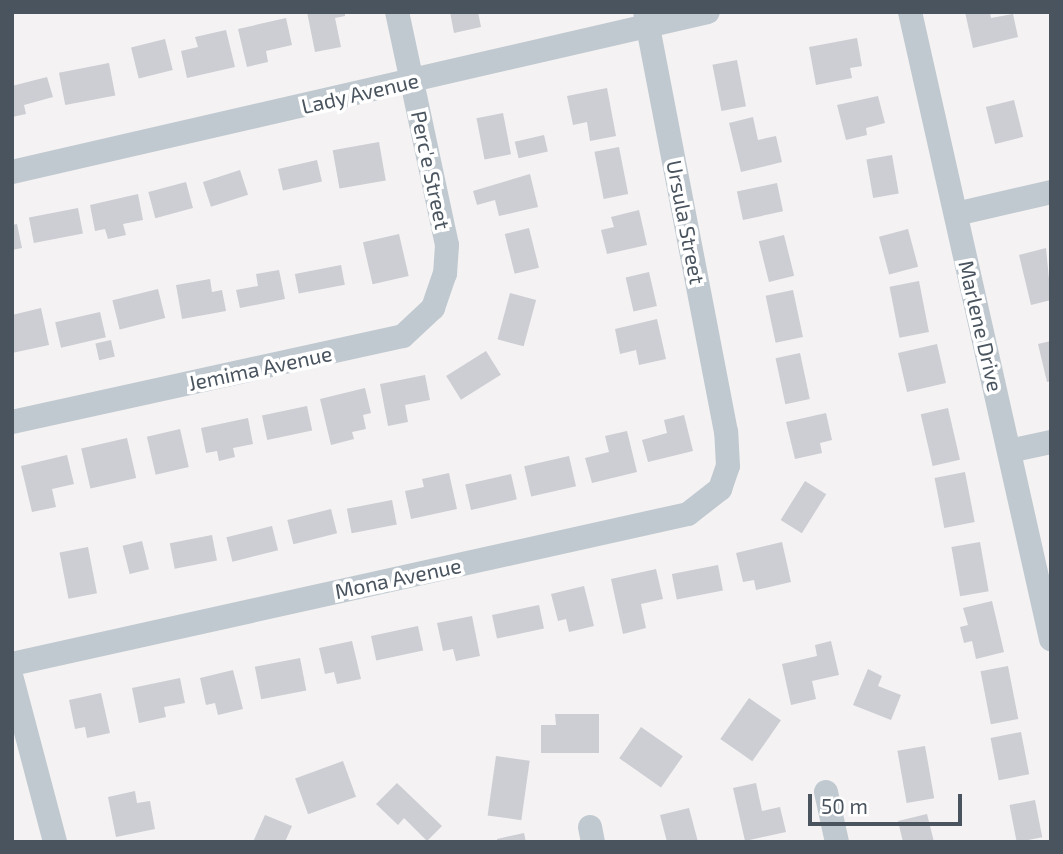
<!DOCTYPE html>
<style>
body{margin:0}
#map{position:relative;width:1063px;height:854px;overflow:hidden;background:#f4f2f2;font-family:"Exo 2",sans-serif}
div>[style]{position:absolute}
.building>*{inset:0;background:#ccced4;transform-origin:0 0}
.minor>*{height:24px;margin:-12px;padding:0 12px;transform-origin:12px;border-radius:12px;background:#c0c9d0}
span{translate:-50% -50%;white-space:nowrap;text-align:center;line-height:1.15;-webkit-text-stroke:7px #fff;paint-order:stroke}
.street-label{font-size:21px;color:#49545f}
.frame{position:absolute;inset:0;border:14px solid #49545f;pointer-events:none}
.scale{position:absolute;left:808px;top:794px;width:154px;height:32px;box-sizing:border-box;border:4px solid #49545f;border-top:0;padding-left:9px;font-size:21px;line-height:24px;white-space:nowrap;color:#49545f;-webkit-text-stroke:5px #fff;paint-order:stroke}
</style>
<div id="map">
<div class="building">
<i style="clip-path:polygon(307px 12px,345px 12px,345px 16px,335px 18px,341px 47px,315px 52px)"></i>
<i style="clip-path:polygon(450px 12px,478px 12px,481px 27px,454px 33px)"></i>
<i style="clip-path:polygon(965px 12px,990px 12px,991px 18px,1013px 14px,1018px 37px,973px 48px)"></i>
<i style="clip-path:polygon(286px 18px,292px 45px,266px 51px,268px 62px,247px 67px,238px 29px)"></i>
<i style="clip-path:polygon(226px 30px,235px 67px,187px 78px,181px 51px,198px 47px,195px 37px)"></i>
<i style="clip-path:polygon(857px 38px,862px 66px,850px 68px,852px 78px,816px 85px,809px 47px)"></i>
<i style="left:165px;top:39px;width:32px;height:35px;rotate:76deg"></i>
<i style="left:737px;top:60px;width:47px;height:25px;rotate:79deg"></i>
<i style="left:109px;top:63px;width:33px;height:51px;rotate:79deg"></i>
<i style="clip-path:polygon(47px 77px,53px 97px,24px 105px,26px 114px,12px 117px,12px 86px)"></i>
<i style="clip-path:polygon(607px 88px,616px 136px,590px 141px,587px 122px,573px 125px,567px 96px)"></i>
<i style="clip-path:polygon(878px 96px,885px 123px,866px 128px,867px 135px,846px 140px,837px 105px)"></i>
<i style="left:1014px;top:100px;width:38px;height:29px;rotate:76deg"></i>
<i style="left:503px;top:113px;width:42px;height:27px;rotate:79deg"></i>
<i style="clip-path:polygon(753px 117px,758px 140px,776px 136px,782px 162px,741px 172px,729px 123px)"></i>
<i style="left:544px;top:135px;width:17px;height:30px;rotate:77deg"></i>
<i style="left:379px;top:142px;width:39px;height:47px;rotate:80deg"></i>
<i style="left:619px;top:147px;width:48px;height:25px;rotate:79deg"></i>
<i style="left:892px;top:155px;width:39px;height:26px;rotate:80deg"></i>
<i style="left:317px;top:160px;width:22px;height:40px;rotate:77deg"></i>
<i style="left:240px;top:170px;width:26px;height:39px;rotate:72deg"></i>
<i style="clip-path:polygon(530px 174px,538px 207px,499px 216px,495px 200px,477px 205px,473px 191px)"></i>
<i style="left:186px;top:182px;width:27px;height:39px;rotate:75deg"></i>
<i style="left:777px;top:183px;width:29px;height:41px;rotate:78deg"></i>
<i style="clip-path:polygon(138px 194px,143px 220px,123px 224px,126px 235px,108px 239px,105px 229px,95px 231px,90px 205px)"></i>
<i style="left:78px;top:208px;width:26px;height:50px;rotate:79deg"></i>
<i style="clip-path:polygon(639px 210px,647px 245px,607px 254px,601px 230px,614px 227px,611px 217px)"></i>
<i style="clip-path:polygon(17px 224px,22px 248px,12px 250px,12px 225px)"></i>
<i style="left:529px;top:228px;width:41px;height:25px;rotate:76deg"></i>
<i style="left:908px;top:229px;width:39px;height:30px;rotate:75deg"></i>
<i style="left:399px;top:234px;width:43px;height:37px;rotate:77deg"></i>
<i style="left:784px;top:235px;width:42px;height:26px;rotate:76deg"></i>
<i style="clip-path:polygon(1046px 248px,1051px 300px,1031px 305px,1019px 255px)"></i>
<i style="left:341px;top:265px;width:20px;height:47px;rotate:79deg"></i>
<i style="clip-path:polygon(279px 270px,285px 299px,240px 308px,236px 290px,258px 286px,256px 274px)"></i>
<i style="left:649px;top:272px;width:35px;height:24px;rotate:77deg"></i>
<i style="clip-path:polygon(210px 279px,212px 292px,222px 290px,226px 311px,182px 319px,176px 285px)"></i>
<i style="left:919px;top:281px;width:52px;height:30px;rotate:79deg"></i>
<i style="left:158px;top:289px;width:30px;height:47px;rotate:76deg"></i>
<i style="left:793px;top:290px;width:48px;height:28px;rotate:78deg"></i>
<i style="left:510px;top:293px;width:27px;height:48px;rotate:15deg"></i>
<i style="clip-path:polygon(41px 308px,49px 345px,12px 353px,12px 315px)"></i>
<i style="left:100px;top:312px;width:26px;height:46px;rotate:77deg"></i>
<i style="clip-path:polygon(657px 319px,666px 359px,639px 365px,636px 350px,620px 354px,615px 329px)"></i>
<i style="left:111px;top:340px;width:17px;height:16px;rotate:77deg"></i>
<i style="clip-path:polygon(1051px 341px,1051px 381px,1047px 382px,1038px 344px)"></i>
<i style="left:937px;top:344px;width:40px;height:40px;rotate:77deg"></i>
<i style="left:486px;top:351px;width:28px;height:47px;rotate:58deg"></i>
<i style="left:800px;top:353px;width:47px;height:25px;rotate:78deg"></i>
<i style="clip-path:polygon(425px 375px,430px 400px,405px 405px,408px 422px,388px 426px,380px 384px)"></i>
<i style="clip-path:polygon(365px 388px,371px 413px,363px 415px,366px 429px,352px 432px,354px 439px,331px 445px,320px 399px)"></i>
<i style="left:307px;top:406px;width:25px;height:46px;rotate:78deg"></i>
<i style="left:948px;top:408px;width:53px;height:28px;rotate:77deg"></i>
<i style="clip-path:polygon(826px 413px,832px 440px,820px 443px,822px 453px,795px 459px,786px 422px)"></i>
<i style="clip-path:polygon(684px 415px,693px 451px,648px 462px,642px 440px,667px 433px,664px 420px)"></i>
<i style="clip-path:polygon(248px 418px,253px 444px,233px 448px,235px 457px,219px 461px,217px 451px,206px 453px,201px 428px)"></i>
<i style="left:180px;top:429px;width:39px;height:34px;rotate:77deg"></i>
<i style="clip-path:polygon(627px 431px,637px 472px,592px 483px,585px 458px,609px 452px,605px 436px)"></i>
<i style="left:127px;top:438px;width:41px;height:47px;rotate:77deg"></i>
<i style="clip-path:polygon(67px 455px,74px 484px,52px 489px,56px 507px,32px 512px,21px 466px)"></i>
<i style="left:569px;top:456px;width:31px;height:46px;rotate:77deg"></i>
<i style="left:965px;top:472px;width:51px;height:31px;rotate:79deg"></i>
<i style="clip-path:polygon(449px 473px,457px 509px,411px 519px,405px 491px,424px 487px,422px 479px)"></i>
<i style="left:511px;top:474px;width:26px;height:47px;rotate:77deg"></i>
<i style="left:805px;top:481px;width:25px;height:46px;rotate:32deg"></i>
<i style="left:392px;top:500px;width:25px;height:46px;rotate:79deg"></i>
<i style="left:331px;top:509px;width:25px;height:45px;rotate:76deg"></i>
<i style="left:272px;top:526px;width:25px;height:47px;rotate:76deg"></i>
<i style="left:212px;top:535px;width:26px;height:43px;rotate:79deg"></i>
<i style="left:142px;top:541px;width:29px;height:20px;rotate:76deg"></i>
<i style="clip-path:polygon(782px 542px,791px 582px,756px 590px,754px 580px,743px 582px,736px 553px)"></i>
<i style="left:980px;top:542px;width:50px;height:29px;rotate:80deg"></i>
<i style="left:88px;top:547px;width:47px;height:29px;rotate:79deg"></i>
<i style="left:718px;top:565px;width:26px;height:47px;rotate:79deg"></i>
<i style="clip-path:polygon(656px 569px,663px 599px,641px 604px,646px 628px,623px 634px,611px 579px)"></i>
<i style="clip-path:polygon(584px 586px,594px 626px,569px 632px,566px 619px,558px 621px,551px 594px)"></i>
<i style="clip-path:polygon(992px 601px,1004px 652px,976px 659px,972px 641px,964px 643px,960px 627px,968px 625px,963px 608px)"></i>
<i style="left:539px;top:605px;width:24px;height:48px;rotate:78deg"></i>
<i style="clip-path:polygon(472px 616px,480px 656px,456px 661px,453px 649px,443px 651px,437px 623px)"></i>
<i style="left:418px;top:626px;width:25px;height:48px;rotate:78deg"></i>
<i style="clip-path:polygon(352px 641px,361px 679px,337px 684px,334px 672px,325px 674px,319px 648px)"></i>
<i style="clip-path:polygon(831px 641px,839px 675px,812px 681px,816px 699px,791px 705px,782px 664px,817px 656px,815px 645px)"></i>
<i style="left:300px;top:658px;width:33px;height:46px;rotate:79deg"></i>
<i style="left:1008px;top:666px;width:54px;height:28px;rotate:79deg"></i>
<i style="clip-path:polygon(868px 669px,882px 676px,878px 686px,901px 695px,891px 720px,853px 705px)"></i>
<i style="clip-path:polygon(233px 670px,243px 709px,218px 715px,215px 703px,206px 705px,200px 678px)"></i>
<i style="clip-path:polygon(180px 678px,185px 703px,164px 707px,166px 717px,139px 723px,132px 688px)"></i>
<i style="clip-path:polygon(101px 693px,110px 733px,87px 738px,85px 727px,75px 729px,69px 700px)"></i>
<i style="left:749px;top:698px;width:39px;height:50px;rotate:35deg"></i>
<i style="clip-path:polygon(555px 714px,599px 714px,599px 753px,541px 753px,541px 725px,556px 725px)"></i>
<i style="left:641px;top:727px;width:51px;height:38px;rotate:35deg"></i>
<i style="left:1021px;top:732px;width:43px;height:31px;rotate:79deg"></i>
<i style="left:925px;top:746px;width:53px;height:28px;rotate:80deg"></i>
<i style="left:496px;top:756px;width:34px;height:60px;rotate:8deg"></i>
<i style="left:343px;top:761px;width:38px;height:51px;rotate:70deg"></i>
<i style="clip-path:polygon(397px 783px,442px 826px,427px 841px,404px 818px,398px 825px,376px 804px)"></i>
<i style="clip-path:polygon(756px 783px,762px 811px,780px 807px,786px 832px,745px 841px,733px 788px)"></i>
<i style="clip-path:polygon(135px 791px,137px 803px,150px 801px,155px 829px,116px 837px,108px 797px)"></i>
<i style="left:1035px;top:800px;width:38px;height:26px;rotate:79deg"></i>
<i style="clip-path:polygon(689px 808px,698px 842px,667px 842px,660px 815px)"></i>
<i style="clip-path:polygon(927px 814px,934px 842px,903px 842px,898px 821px)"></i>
<i style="clip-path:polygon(265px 815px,292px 826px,285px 842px,253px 842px)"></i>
<i style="clip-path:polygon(524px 833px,526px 842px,497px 842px,497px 839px)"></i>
</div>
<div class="minor">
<i style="left:910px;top:12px;width:643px;rotate:77.33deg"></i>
<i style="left:12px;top:172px;width:714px;rotate:-12.95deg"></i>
<i style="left:956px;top:214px;width:98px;rotate:-13deg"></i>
<i style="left:12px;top:422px;width:400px;rotate:-12.4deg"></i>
<i style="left:403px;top:336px;width:41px;rotate:-43deg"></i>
<i style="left:433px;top:308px;width:36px;rotate:-71deg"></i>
<i style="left:445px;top:274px;width:29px;rotate:-86deg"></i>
<i style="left:447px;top:245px;width:238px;rotate:-102.1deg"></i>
<i style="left:1009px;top:451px;width:43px;rotate:-12.1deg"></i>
<i style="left:12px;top:664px;width:692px;rotate:-12.51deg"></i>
<i style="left:688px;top:514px;width:41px;rotate:-38deg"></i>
<i style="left:720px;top:489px;width:24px;rotate:-71deg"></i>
<i style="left:728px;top:466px;width:34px;rotate:-93deg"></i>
<i style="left:726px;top:432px;width:428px;rotate:-100.9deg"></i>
<i style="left:12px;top:679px;width:169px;rotate:75.2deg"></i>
<i style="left:826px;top:792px;width:51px;rotate:77.6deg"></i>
<i style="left:590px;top:827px;width:15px;rotate:79deg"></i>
</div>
<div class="street-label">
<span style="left:360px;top:93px;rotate:-13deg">Lady Avenue</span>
<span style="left:431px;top:170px;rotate:78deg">Perc'e Street</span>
<span style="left:686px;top:222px;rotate:79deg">Ursula Street</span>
<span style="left:981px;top:326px;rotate:77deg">Marlene Drive</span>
<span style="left:260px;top:368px;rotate:-12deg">Jemima Avenue</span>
<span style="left:398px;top:578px;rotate:-12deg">Mona Avenue</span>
</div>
<div class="frame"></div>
<div class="scale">50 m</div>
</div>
